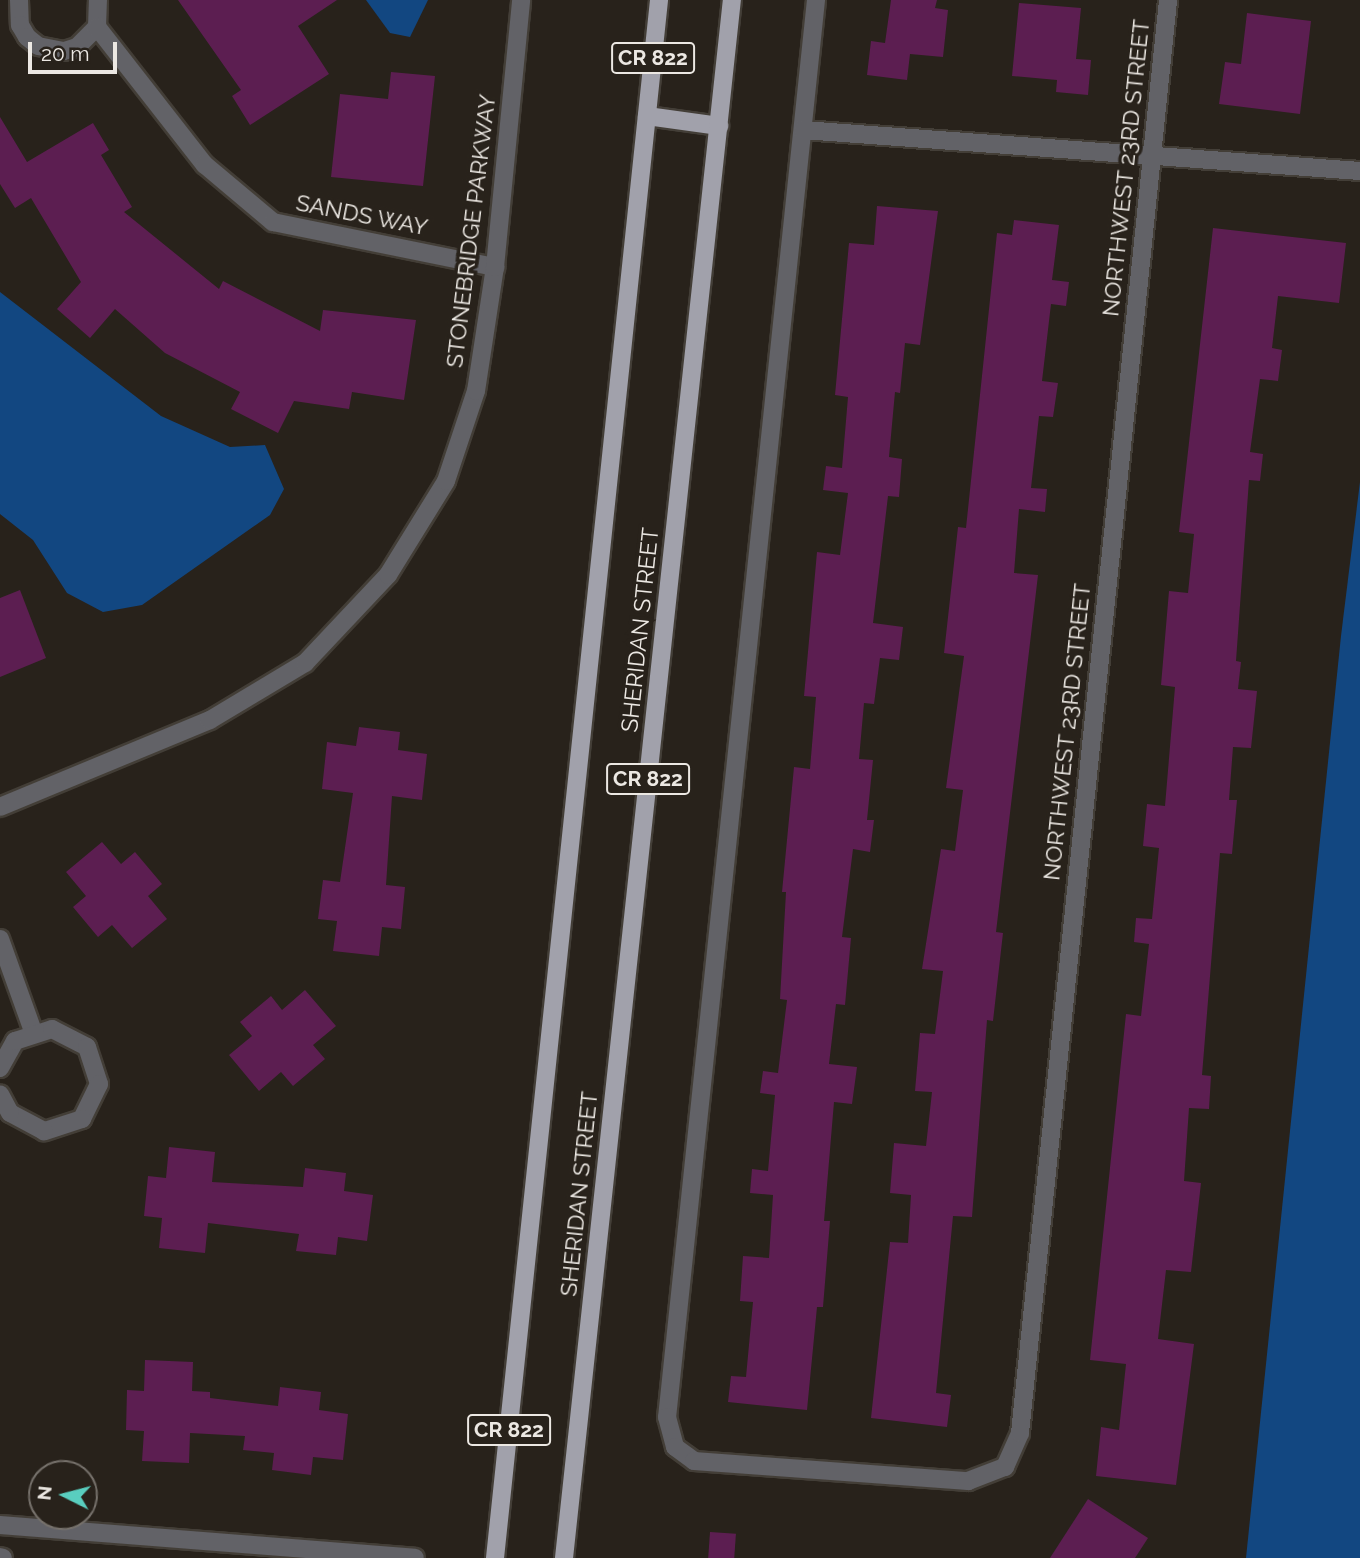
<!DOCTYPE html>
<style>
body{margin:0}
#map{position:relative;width:1360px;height:1558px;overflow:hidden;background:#28221b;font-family:Raleway,sans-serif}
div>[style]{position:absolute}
.water>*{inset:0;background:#124781}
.building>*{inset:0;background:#5c1e51;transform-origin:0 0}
.roads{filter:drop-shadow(2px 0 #433e37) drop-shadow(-2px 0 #433e37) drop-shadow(0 2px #433e37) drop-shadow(0 -2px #433e37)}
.street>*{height:18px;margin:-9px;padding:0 9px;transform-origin:9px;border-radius:9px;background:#626267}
.primary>*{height:18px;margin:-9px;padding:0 9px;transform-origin:9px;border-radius:9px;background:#a1a1ab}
span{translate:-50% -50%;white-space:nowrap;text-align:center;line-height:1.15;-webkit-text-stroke:7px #28221b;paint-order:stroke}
.shield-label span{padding:2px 5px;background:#28221b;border:2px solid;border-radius:5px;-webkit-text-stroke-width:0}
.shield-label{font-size:21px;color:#ece8e3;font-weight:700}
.street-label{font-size:23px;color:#ece8e3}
.north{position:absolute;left:28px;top:1460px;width:70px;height:70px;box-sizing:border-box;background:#28221b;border:2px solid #76716b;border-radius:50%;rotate:276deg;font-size:19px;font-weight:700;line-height:28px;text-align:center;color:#ece8e3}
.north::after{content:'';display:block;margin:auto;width:24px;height:32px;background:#59cebf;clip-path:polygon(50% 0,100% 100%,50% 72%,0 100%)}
.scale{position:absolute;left:28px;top:42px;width:89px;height:32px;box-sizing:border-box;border:4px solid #ece8e3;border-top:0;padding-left:9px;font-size:21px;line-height:24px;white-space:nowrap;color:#ece8e3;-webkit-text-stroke:5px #28221b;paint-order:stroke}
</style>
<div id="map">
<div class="water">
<i style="clip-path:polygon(366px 0,428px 0,410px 37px,390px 33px)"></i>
<i style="clip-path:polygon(0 292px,161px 416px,230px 447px,265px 445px,284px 489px,270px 515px,142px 605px,103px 612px,67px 593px,33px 540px,0 514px)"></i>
<i style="clip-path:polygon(1360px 482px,1360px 1558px,1246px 1558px,1341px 636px)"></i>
</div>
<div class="building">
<i style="clip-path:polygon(178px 0,337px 0,298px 26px,329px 74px,250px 125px,232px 96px,241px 90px)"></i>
<i style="clip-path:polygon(891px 0,937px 0,935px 8px,948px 10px,943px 57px,910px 54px,907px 80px,867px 75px,871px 41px,885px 43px)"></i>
<i style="clip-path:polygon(1019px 3px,1081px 8px,1076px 59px,1091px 60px,1088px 95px,1056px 92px,1057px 80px,1012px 76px)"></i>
<i style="clip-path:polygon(1247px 13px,1311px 21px,1300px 114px,1219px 104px,1225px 62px,1241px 64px)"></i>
<i style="clip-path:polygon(391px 72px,435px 76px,423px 186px,331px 177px,340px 94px,388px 99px)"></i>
<i style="clip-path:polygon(0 117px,27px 162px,93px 123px,109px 150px,101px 155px,132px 207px,124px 212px,219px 289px,223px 281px,320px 331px,323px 310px,416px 320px,404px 400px,352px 392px,349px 409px,294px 401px,278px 433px,231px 409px,240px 392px,165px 353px,115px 309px,90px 338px,57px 309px,81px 282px,31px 198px,15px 208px,0 184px)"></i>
<i style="clip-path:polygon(877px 206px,938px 211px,920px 345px,905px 343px,900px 393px,895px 392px,889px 457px,902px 459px,899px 497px,888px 496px,873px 623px,903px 627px,899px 660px,880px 658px,874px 704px,864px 703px,859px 759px,873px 760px,867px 820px,874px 820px,870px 852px,853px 849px,842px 937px,851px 938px,845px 1005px,836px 1004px,829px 1064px,857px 1067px,852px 1104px,834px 1102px,824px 1221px,830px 1221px,823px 1307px,817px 1307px,807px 1410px,728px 1402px,731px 1376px,746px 1377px,753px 1302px,740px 1301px,743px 1256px,769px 1258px,773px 1195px,750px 1193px,752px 1169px,768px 1171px,775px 1095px,760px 1093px,763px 1071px,778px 1073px,787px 1000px,780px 999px,786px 892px,782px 892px,794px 767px,810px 769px,816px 697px,804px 696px,817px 552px,840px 555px,848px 493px,823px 490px,826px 466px,842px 468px,848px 397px,835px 395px,849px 243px,874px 245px)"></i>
<i style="clip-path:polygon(1014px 220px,1059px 225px,1052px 280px,1069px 282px,1066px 306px,1051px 304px,1042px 381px,1058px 383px,1053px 417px,1039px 416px,1031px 488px,1047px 489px,1045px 512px,1019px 509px,1014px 573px,1038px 575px,996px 932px,1003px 933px,993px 1021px,987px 1020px,972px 1217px,953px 1216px,936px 1393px,951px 1395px,947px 1427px,871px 1418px,890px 1242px,908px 1243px,911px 1195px,890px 1193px,894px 1143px,926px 1146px,932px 1092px,915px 1091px,920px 1033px,935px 1034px,943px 971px,922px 969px,941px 849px,955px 851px,963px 790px,946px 788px,964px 656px,944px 653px,958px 527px,966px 528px,997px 233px,1012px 235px)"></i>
<i style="clip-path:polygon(1213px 228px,1346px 243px,1339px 303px,1278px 296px,1272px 348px,1282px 350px,1278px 381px,1260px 379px,1250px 452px,1263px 454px,1260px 481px,1249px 480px,1236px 661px,1241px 662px,1238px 689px,1257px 691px,1251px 748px,1233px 747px,1229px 800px,1237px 800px,1232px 854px,1220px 853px,1202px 1075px,1211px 1076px,1209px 1109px,1189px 1108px,1184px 1181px,1201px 1183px,1191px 1272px,1166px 1270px,1158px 1339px,1194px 1344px,1176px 1485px,1096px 1476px,1101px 1427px,1119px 1430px,1126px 1364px,1090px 1360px,1126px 1014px,1141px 1016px,1149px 944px,1134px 942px,1136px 918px,1152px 919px,1159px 848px,1143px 846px,1147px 804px,1165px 806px,1175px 687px,1161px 685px,1169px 591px,1188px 593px,1194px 534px,1179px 532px)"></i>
<i style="clip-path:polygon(20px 590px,46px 658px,0 677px,0 598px)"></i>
<i style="clip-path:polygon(359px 727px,400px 732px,398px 750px,427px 754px,422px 800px,392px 796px,386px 885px,405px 887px,401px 929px,382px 927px,379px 956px,333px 951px,337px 921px,318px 919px,323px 880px,340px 882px,353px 793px,322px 789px,327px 742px,356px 746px)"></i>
<i style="clip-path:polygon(102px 842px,121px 864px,135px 852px,162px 884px,148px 896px,167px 919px,132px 948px,112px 925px,98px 937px,73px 907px,86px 896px,66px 872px)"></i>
<i style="clip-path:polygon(305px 990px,336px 1026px,313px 1045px,325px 1059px,293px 1086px,281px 1072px,259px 1091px,229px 1055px,252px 1036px,240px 1022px,271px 996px,282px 1010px)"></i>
<i style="clip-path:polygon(169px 1147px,215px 1152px,212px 1182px,303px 1187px,305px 1168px,346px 1173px,344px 1191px,373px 1195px,367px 1241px,338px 1237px,336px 1255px,296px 1251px,299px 1234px,208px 1223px,205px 1253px,159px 1248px,162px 1218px,144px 1216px,148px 1176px,166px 1178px)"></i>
<i style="clip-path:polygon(145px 1360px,193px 1362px,192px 1391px,210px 1392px,210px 1398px,278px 1406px,280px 1387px,321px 1392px,319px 1410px,348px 1414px,343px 1460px,313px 1457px,311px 1475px,272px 1470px,274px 1453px,243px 1450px,245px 1436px,190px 1433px,189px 1463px,142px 1461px,144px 1431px,126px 1430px,127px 1390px,144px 1391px)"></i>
<i style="clip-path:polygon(1088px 1499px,1148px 1538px,1135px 1558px,1050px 1558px)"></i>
<i style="left:710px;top:1532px;width:26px;height:26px;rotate:4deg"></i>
</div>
<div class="roads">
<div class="street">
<i style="left:19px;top:0;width:25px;rotate:88deg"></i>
<i style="left:20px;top:25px;width:14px;rotate:60deg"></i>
<i style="left:27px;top:37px;width:14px;rotate:39deg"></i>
<i style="left:38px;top:46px;width:26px;rotate:11deg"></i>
<i style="left:64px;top:51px;width:14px;rotate:-17deg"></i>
<i style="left:77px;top:47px;width:28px;rotate:-45deg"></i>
<i style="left:97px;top:27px;width:27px;rotate:-88deg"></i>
<i style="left:816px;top:0;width:1425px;rotate:96deg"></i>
<i style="left:667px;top:1417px;width:31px;rotate:75deg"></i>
<i style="left:675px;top:1447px;width:24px;rotate:36deg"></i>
<i style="left:694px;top:1461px;width:275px;rotate:4.2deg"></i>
<i style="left:968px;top:1481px;width:40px;rotate:-21deg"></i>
<i style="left:1005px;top:1467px;width:37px;rotate:-66deg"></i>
<i style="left:1020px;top:1433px;width:1441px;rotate:-84.1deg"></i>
<i style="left:97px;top:27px;width:175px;rotate:52deg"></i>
<i style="left:205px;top:165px;width:89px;rotate:40deg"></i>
<i style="left:273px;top:222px;width:227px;rotate:11.5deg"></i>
<i style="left:803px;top:130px;width:559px;rotate:4.21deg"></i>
<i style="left:0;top:807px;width:227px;rotate:-22.5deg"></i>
<i style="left:210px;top:720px;width:111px;rotate:-31deg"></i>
<i style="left:305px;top:663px;width:121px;rotate:-46.7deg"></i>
<i style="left:388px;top:575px;width:110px;rotate:-58.3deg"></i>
<i style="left:446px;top:481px;width:95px;rotate:-71.6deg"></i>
<i style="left:476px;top:391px;width:125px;rotate:-81.3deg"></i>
<i style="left:495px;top:267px;width:268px;rotate:-84.4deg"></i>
<i style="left:0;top:939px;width:98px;rotate:70.3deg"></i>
<i style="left:0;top:1068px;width:31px;rotate:-61deg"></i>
<i style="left:15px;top:1041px;width:39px;rotate:-18deg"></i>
<i style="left:52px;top:1029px;width:39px;rotate:27deg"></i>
<i style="left:87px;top:1047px;width:39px;rotate:72deg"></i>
<i style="left:99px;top:1084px;width:39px;rotate:116deg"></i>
<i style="left:82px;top:1119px;width:40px;rotate:162deg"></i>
<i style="left:44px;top:1131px;width:38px;rotate:-152deg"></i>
<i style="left:10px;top:1113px;width:21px;rotate:-118deg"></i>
<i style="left:0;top:1525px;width:416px;rotate:4.5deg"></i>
<i style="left:0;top:1557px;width:3px;rotate:18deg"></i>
</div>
<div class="primary">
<i style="left:647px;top:116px;width:73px;rotate:7.9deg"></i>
<i style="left:495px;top:1558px;width:1567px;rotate:-83.99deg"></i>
<i style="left:564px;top:1558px;width:1567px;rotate:-83.85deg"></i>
</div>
</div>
<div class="shield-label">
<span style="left:653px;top:58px">CR 822</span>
<span style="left:648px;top:779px">CR 822</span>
<span style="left:509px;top:1430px">CR 822</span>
</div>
<div class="street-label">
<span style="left:1126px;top:168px;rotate:-84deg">NORTHWEST 23RD STREET</span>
<span style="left:362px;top:215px;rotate:11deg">SANDS WAY</span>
<span style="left:471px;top:231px;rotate:-83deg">STONEBRIDGE PARKWAY</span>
<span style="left:640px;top:630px;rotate:-84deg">SHERIDAN STREET</span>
<span style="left:1067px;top:732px;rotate:-84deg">NORTHWEST 23RD STREET</span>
<span style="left:579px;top:1194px;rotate:-84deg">SHERIDAN STREET</span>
</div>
<div class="north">N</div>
<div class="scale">20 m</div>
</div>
